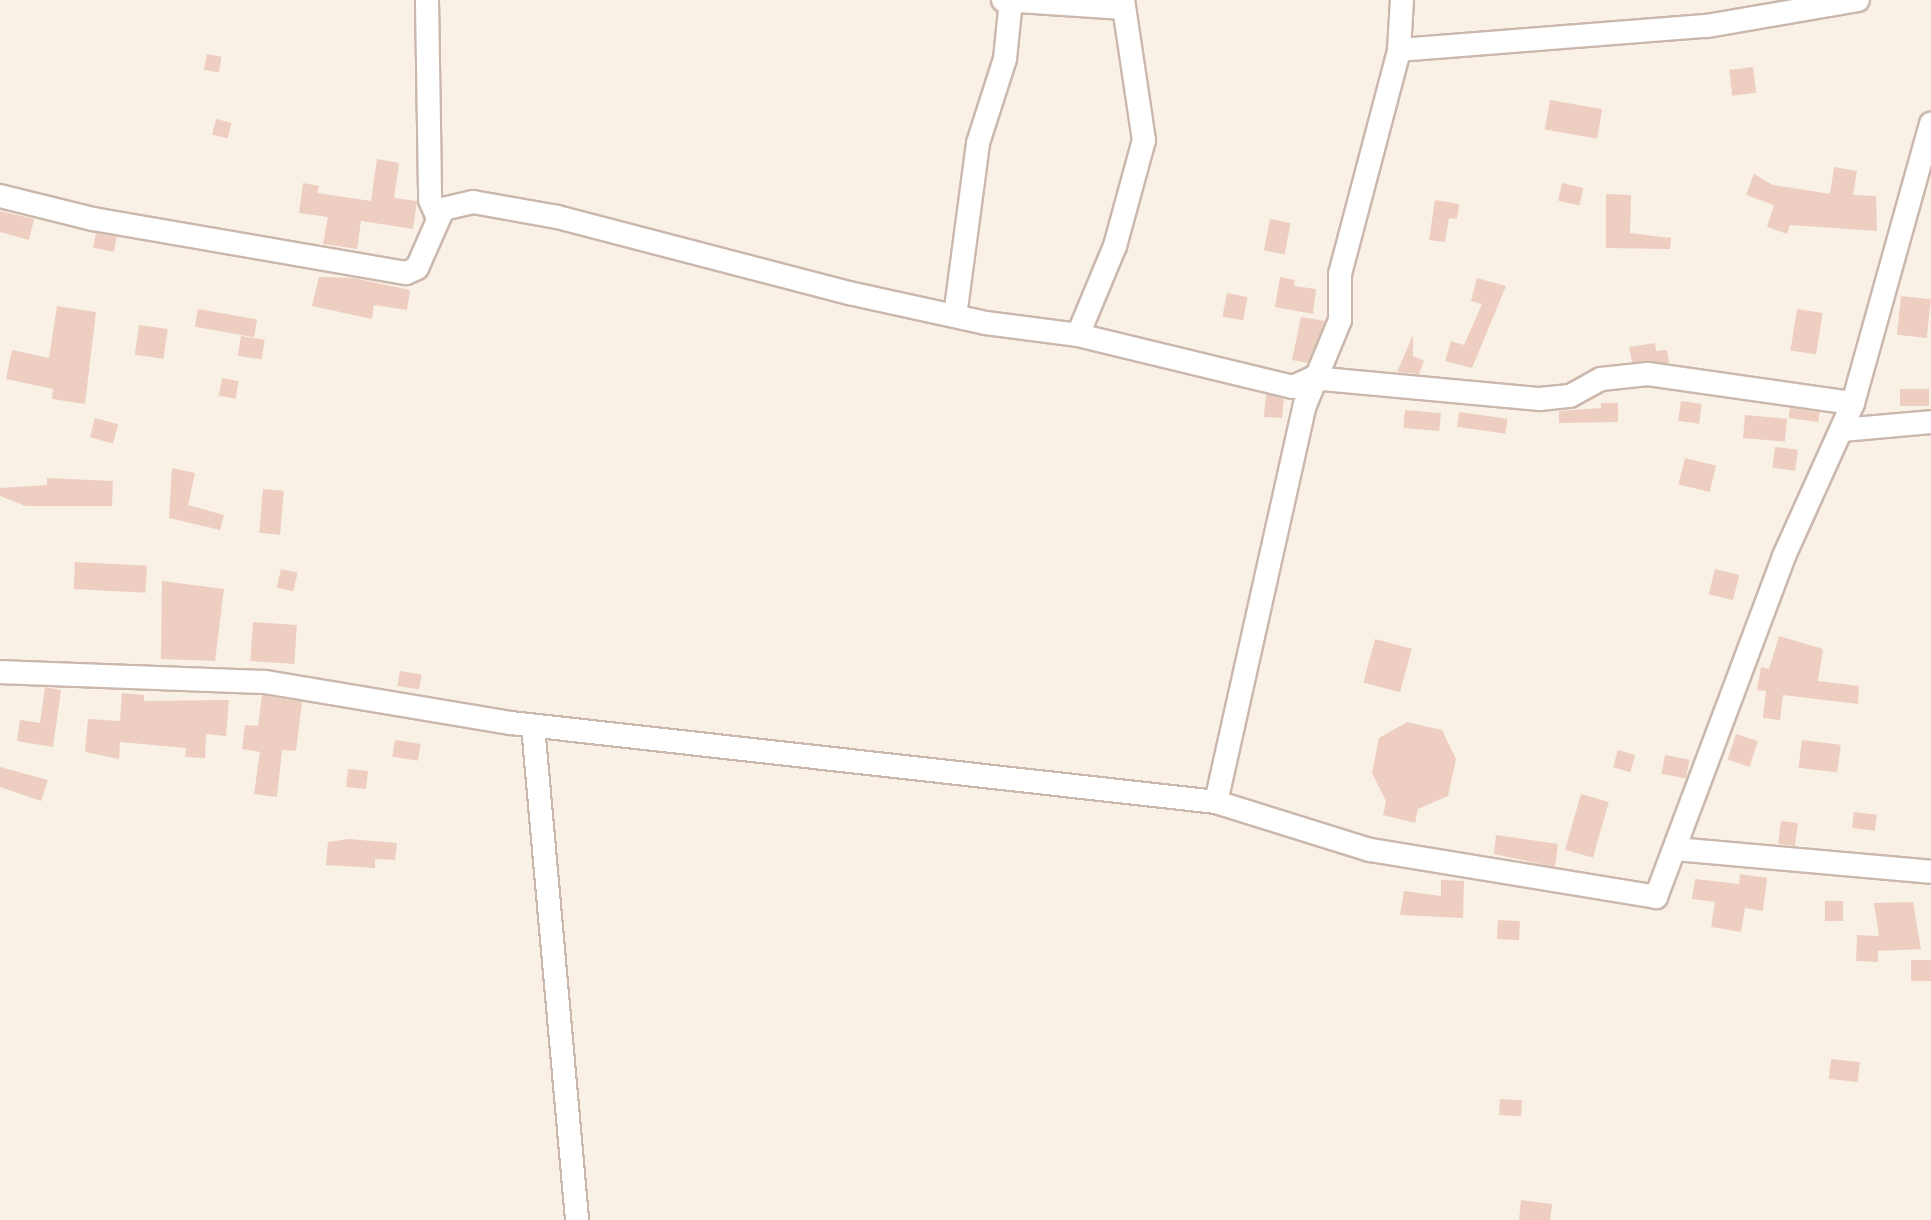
<!DOCTYPE html>
<style>
body{margin:0}
#map{position:relative;width:1931px;height:1220px;overflow:hidden;background:#faf1e6;font-family:"Source Sans 3",sans-serif}
div>[style]{position:absolute}
.building>*{inset:0;background:#edcec0;transform-origin:0 0}
.roads{filter:drop-shadow(2px 0 #cbb8ad) drop-shadow(-2px 0 #cbb8ad) drop-shadow(0 2px #cbb8ad) drop-shadow(0 -2px #cbb8ad)}
.street>*{height:22px;margin:-11px;padding:0 11px;transform-origin:11px;border-radius:11px;background:#fff}
span{translate:-50% -50%;white-space:nowrap;text-align:center;line-height:1.15;-webkit-text-stroke:4.5px #fdf5ec;paint-order:stroke}
</style>
<div id="map">
<div class="building">
<i style="left:207px;top:54px;width:15px;height:16px;rotate:11deg"></i>
<i style="left:1753px;top:67px;width:26px;height:24px;rotate:83deg"></i>
<i style="left:1550px;top:100px;width:53px;height:30px;rotate:10deg"></i>
<i style="left:216px;top:119px;width:16px;height:16px;rotate:14deg"></i>
<i style="clip-path:polygon(377px 159px,399px 163px,394px 198px,417px 201px,413px 229px,361px 221px,357px 249px,323px 244px,328px 217px,299px 213px,303px 183px,319px 186px,317px 193px,371px 201px)"></i>
<i style="clip-path:polygon(1834px 167px,1857px 171px,1853px 195px,1876px 196px,1877px 231px,1790px 225px,1787px 234px,1767px 227px,1774px 205px,1746px 195px,1754px 174px,1773px 185px,1830px 194px)"></i>
<i style="left:1562px;top:183px;width:22px;height:18px;rotate:13deg"></i>
<i style="clip-path:polygon(1606px 194px,1631px 195px,1630px 233px,1671px 238px,1670px 249px,1606px 248px)"></i>
<i style="clip-path:polygon(1435px 200px,1459px 204px,1457px 219px,1449px 218px,1445px 242px,1429px 240px)"></i>
<i style="clip-path:polygon(0 211px,34px 219px,29px 240px,0 232px)"></i>
<i style="left:1270px;top:219px;width:21px;height:32px;rotate:11deg"></i>
<i style="left:96px;top:233px;width:21px;height:15px;rotate:11deg"></i>
<i style="clip-path:polygon(319px 277px,354px 278px,410px 290px,407px 310px,374px 305px,372px 319px,312px 306px)"></i>
<i style="clip-path:polygon(1280px 277px,1295px 280px,1294px 286px,1316px 289px,1313px 314px,1275px 307px)"></i>
<i style="clip-path:polygon(1477px 278px,1506px 286px,1472px 368px,1445px 361px,1451px 341px,1464px 345px,1482px 304px,1471px 301px)"></i>
<i style="left:1227px;top:293px;width:21px;height:24px;rotate:11deg"></i>
<i style="left:1901px;top:296px;width:30px;height:39px;rotate:6deg"></i>
<i style="clip-path:polygon(57px 306px,96px 312px,85px 404px,52px 399px,53px 389px,6px 379px,12px 350px,49px 358px)"></i>
<i style="left:198px;top:309px;width:60px;height:18px;rotate:10deg"></i>
<i style="left:1797px;top:309px;width:26px;height:42px;rotate:9deg"></i>
<i style="clip-path:polygon(1301px 317px,1325px 321px,1308px 363px,1292px 360px)"></i>
<i style="left:139px;top:325px;width:29px;height:30px;rotate:8deg"></i>
<i style="clip-path:polygon(1413px 335px,1413px 356px,1424px 361px,1419px 374px,1397px 372px)"></i>
<i style="left:241px;top:336px;width:24px;height:20px;rotate:9deg"></i>
<i style="clip-path:polygon(1655px 343px,1656px 351px,1667px 350px,1669px 363px,1632px 362px,1629px 347px)"></i>
<i style="left:222px;top:378px;width:17px;height:18px;rotate:10deg"></i>
<i style="left:1929px;top:389px;width:17px;height:29px;rotate:90deg"></i>
<i style="clip-path:polygon(1266px 394px,1284px 399px,1282px 418px,1264px 417px)"></i>
<i style="left:1681px;top:401px;width:21px;height:20px;rotate:8deg"></i>
<i style="clip-path:polygon(1601px 403px,1618px 403px,1618px 422px,1559px 423px,1559px 411px,1601px 408px)"></i>
<i style="left:1790px;top:408px;width:30px;height:10px;rotate:8deg"></i>
<i style="left:1405px;top:410px;width:36px;height:18px;rotate:5deg"></i>
<i style="left:1459px;top:412px;width:49px;height:15px;rotate:8deg"></i>
<i style="left:1745px;top:415px;width:42px;height:23px;rotate:5deg"></i>
<i style="left:95px;top:418px;width:24px;height:20px;rotate:15deg"></i>
<i style="left:1775px;top:447px;width:23px;height:21px;rotate:7deg"></i>
<i style="left:1685px;top:458px;width:32px;height:27px;rotate:14deg"></i>
<i style="clip-path:polygon(172px 468px,195px 473px,188px 505px,224px 515px,220px 530px,169px 518px)"></i>
<i style="clip-path:polygon(47px 478px,113px 481px,112px 506px,26px 506px,0 496px,0 488px,47px 485px)"></i>
<i style="left:263px;top:489px;width:21px;height:44px;rotate:5deg"></i>
<i style="left:75px;top:562px;width:72px;height:27px;rotate:3deg"></i>
<i style="left:281px;top:569px;width:17px;height:19px;rotate:13deg"></i>
<i style="left:1715px;top:569px;width:25px;height:26px;rotate:14deg"></i>
<i style="clip-path:polygon(162px 581px,224px 589px,215px 661px,161px 659px)"></i>
<i style="left:253px;top:622px;width:44px;height:39px;rotate:4deg"></i>
<i style="clip-path:polygon(1779px 636px,1823px 649px,1818px 681px,1859px 686px,1858px 704px,1783px 695px,1780px 720px,1763px 718px,1766px 691px,1757px 690px,1761px 667px,1769px 669px)"></i>
<i style="left:1375px;top:639px;width:38px;height:45px;rotate:15deg"></i>
<i style="left:400px;top:671px;width:22px;height:15px;rotate:10deg"></i>
<i style="clip-path:polygon(45px 687px,61px 690px,53px 747px,17px 741px,20px 720px,40px 723px)"></i>
<i style="clip-path:polygon(122px 693px,144px 695px,144px 701px,229px 700px,226px 736px,206px 734px,205px 758px,185px 757px,186px 748px,120px 742px,119px 759px,85px 752px,88px 719px,120px 721px)"></i>
<i style="clip-path:polygon(262px 695px,302px 702px,296px 751px,282px 750px,277px 797px,254px 794px,260px 752px,242px 749px,245px 725px,258px 726px)"></i>
<i style="clip-path:polygon(1407px 722px,1442px 730px,1456px 759px,1448px 796px,1418px 809px,1415px 823px,1383px 815px,1386px 801px,1372px 773px,1379px 738px)"></i>
<i style="left:1736px;top:734px;width:23px;height:27px;rotate:18deg"></i>
<i style="left:395px;top:740px;width:26px;height:17px;rotate:9deg"></i>
<i style="left:1802px;top:740px;width:39px;height:28px;rotate:7deg"></i>
<i style="left:1618px;top:750px;width:18px;height:18px;rotate:16deg"></i>
<i style="left:1665px;top:755px;width:25px;height:19px;rotate:11deg"></i>
<i style="clip-path:polygon(0 767px,48px 780px,41px 801px,0 787px)"></i>
<i style="left:348px;top:769px;width:20px;height:18px;rotate:6deg"></i>
<i style="left:1581px;top:794px;width:29px;height:58px;rotate:16deg"></i>
<i style="left:1854px;top:812px;width:23px;height:16px;rotate:7deg"></i>
<i style="left:1781px;top:821px;width:17px;height:23px;rotate:7deg"></i>
<i style="clip-path:polygon(1496px 835px,1558px 844px,1555px 867px,1494px 854px)"></i>
<i style="clip-path:polygon(349px 839px,397px 843px,395px 860px,375px 859px,375px 868px,326px 865px,328px 842px)"></i>
<i style="clip-path:polygon(1740px 874px,1767px 878px,1763px 911px,1745px 908px,1741px 932px,1711px 927px,1715px 902px,1692px 899px,1695px 879px,1739px 884px)"></i>
<i style="clip-path:polygon(1441px 880px,1464px 881px,1463px 918px,1400px 915px,1404px 891px,1441px 896px)"></i>
<i style="left:1825px;top:901px;width:18px;height:20px"></i>
<i style="clip-path:polygon(1913px 902px,1921px 949px,1878px 951px,1878px 962px,1856px 961px,1857px 935px,1879px 936px,1874px 903px)"></i>
<i style="left:1498px;top:920px;width:22px;height:19px;rotate:3deg"></i>
<i style="left:1911px;top:960px;width:20px;height:21px"></i>
<i style="left:1831px;top:1059px;width:29px;height:20px;rotate:6deg"></i>
<i style="left:1500px;top:1099px;width:22px;height:16px;rotate:3deg"></i>
<i style="clip-path:polygon(1521px 1200px,1552px 1204px,1550px 1220px,1519px 1220px)"></i>
</div>
<div class="roads">
<div class="street">
<i style="left:427px;top:0;width:200px;rotate:89.1deg"></i>
<i style="left:430px;top:200px;width:17px;rotate:66deg"></i>
<i style="left:1003px;top:0;width:121px;rotate:3.8deg"></i>
<i style="left:1123px;top:0;width:142px;rotate:81.5deg"></i>
<i style="left:1144px;top:140px;width:110px;rotate:105.3deg"></i>
<i style="left:1115px;top:246px;width:96px;rotate:112.6deg"></i>
<i style="left:1078px;top:335px;width:221px;rotate:13.6deg"></i>
<i style="left:1293px;top:387px;width:21px;rotate:-25deg"></i>
<i style="left:1312px;top:378px;width:229px;rotate:5.3deg"></i>
<i style="left:1540px;top:399px;width:30px;rotate:-6deg"></i>
<i style="left:1570px;top:396px;width:35px;rotate:-29deg"></i>
<i style="left:1601px;top:379px;width:47px;rotate:-6.1deg"></i>
<i style="left:1648px;top:374px;width:207px;rotate:8.1deg"></i>
<i style="left:1399px;top:50px;width:309px;rotate:-4.5deg"></i>
<i style="left:1707px;top:26px;width:153px;rotate:-9.8deg"></i>
<i style="left:0;top:196px;width:96px;rotate:13.9deg"></i>
<i style="left:93px;top:219px;width:318px;rotate:9.8deg"></i>
<i style="left:406px;top:273px;width:12px;rotate:-24deg"></i>
<i style="left:417px;top:268px;width:64px;rotate:-66.2deg"></i>
<i style="left:443px;top:209px;width:31px;rotate:-13deg"></i>
<i style="left:473px;top:202px;width:85px;rotate:10.1deg"></i>
<i style="left:557px;top:217px;width:302px;rotate:14.6deg"></i>
<i style="left:849px;top:293px;width:140px;rotate:12.4deg"></i>
<i style="left:986px;top:323px;width:93px;rotate:7.4deg"></i>
<i style="left:955px;top:316px;width:175px;rotate:-82.4deg"></i>
<i style="left:978px;top:143px;width:88px;rotate:-72.2deg"></i>
<i style="left:1005px;top:59px;width:59px;rotate:-84.2deg"></i>
<i style="left:1842px;top:430px;width:89px;rotate:-5.1deg"></i>
<i style="left:0;top:672px;width:265px;rotate:2.2deg"></i>
<i style="left:265px;top:682px;width:249px;rotate:9.5deg"></i>
<i style="left:511px;top:723px;width:709px;rotate:6.39deg"></i>
<i style="left:1216px;top:802px;width:161px;rotate:17.3deg"></i>
<i style="left:1370px;top:850px;width:290px;rotate:9.3deg"></i>
<i style="left:1656px;top:897px;width:364px;rotate:-69.4deg"></i>
<i style="left:1784px;top:556px;width:168px;rotate:-65.7deg"></i>
<i style="left:1853px;top:403px;width:290px;rotate:-74.4deg"></i>
<i style="left:533px;top:726px;width:496px;rotate:84.9deg"></i>
<i style="left:1216px;top:802px;width:407px;rotate:-77.4deg"></i>
<i style="left:1305px;top:405px;width:92px;rotate:-67.6deg"></i>
<i style="left:1340px;top:320px;width:46px;rotate:-90deg"></i>
<i style="left:1340px;top:274px;width:232px;rotate:-75.2deg"></i>
<i style="left:1399px;top:50px;width:50px;rotate:-86.6deg"></i>
<i style="left:1675px;top:849px;width:257px;rotate:5.1deg"></i>
</div>
</div>
</div>
